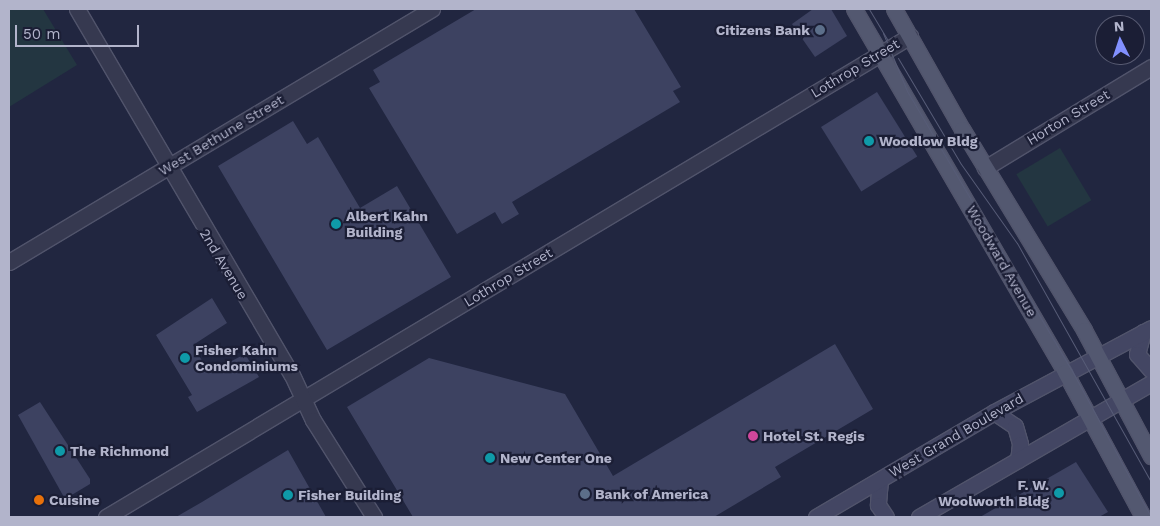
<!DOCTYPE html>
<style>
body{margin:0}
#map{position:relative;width:1160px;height:526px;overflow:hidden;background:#212640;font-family:"Work Sans",sans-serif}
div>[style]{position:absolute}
.green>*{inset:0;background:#233641;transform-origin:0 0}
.building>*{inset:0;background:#3d4261;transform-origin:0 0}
.roads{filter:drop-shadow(1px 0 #51546b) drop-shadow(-1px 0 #51546b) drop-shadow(0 1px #51546b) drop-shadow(0 -1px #51546b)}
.minor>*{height:15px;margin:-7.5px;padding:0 7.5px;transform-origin:7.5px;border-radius:7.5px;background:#363950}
.tertiary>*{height:15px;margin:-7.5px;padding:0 7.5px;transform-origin:7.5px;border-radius:7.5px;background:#363950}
.secondary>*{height:15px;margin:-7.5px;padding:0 7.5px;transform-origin:7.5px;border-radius:7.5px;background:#434663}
.primary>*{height:15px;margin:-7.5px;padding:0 7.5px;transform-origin:7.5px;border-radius:7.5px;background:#535870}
.tram>*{height:1px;margin:-0.5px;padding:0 0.5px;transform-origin:0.5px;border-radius:0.5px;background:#575c77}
.dots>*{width:14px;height:14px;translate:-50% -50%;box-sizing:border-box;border:2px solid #1b1e35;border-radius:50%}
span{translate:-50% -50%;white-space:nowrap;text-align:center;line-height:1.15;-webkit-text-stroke:4.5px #1b1e35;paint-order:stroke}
.poi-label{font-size:14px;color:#b2b4cb;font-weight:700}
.right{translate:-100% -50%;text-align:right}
.left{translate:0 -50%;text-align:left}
.street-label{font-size:14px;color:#b2b4cb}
.frame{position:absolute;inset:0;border:10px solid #b2b4cb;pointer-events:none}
.north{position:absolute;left:1095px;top:15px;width:50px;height:50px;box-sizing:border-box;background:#1b1e35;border:1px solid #575a71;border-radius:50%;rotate:356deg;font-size:14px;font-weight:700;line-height:20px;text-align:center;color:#b2b4cb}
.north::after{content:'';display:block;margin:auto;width:18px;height:22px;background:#8290ff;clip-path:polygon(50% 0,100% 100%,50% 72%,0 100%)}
.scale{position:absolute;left:15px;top:25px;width:124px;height:22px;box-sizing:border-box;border:2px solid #b2b4cb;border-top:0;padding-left:6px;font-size:15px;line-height:18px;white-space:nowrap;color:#b2b4cb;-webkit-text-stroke:4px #1b1e35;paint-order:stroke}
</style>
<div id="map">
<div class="green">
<i style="clip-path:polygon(9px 9px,43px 9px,77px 65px,9px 107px)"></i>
<i style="left:1060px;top:148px;width:61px;height:51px;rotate:59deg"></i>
</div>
<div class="building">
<i style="clip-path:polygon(476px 9px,634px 9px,681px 87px,673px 91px,680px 102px,512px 202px,519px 214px,502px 224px,495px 212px,457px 234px,369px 88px,380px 82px,373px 70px)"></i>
<i style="clip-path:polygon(813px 9px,831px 9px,847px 36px,815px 57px,792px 24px)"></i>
<i style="left:877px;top:92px;width:76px;height:66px;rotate:58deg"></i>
<i style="clip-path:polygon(293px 121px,307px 144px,318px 137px,360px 208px,397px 186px,451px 277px,327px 350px,218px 166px)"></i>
<i style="clip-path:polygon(212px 298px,227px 323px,193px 345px,209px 373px,245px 354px,259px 377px,197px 412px,188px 397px,192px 395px,156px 335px)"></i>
<i style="clip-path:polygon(835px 344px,873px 409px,775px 467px,781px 477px,714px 517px,413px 517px,347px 407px,429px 358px,565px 394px,613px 476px)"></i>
<i style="clip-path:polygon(40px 402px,90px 479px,90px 484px,65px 499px,18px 415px)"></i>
<i style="clip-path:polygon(288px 450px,326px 517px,176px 517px,202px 502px)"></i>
<i style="clip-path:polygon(1076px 462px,1108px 512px,1099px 517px,980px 517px)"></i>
</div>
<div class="roads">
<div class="minor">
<i style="left:985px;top:168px;width:194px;rotate:-31.3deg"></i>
<i style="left:9px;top:262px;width:493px;rotate:-30.9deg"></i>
<i style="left:106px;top:517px;width:937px;rotate:-30.89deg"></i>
</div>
<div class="tertiary">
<i style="left:77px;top:9px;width:424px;rotate:59.6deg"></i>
<i style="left:292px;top:375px;width:50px;rotate:65deg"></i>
<i style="left:313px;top:420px;width:115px;rotate:57.8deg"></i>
</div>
<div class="secondary">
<i style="left:1143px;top:332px;width:23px;rotate:105deg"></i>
<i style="left:1137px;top:354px;width:21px;rotate:49deg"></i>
<i style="left:994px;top:412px;width:25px;rotate:34deg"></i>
<i style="left:1015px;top:426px;width:19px;rotate:74deg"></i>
<i style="left:1020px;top:444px;width:16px;rotate:97deg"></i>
<i style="left:880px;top:480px;width:25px;rotate:95deg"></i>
<i style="left:878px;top:505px;width:14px;rotate:56deg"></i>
<i style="left:816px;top:517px;width:207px;rotate:-30.5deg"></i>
<i style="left:994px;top:412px;width:178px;rotate:-28.1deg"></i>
<i style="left:919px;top:517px;width:268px;rotate:-30deg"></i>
</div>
<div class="primary">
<i style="left:854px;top:9px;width:420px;rotate:59.8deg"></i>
<i style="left:1065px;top:372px;width:165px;rotate:61.7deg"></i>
<i style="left:894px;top:9px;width:138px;rotate:60.5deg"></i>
<i style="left:962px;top:129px;width:235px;rotate:58.7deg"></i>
<i style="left:1084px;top:330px;width:143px;rotate:62deg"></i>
</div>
</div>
<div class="tram">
<i style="left:869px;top:9px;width:35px;rotate:59deg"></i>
<i style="left:883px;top:33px;width:63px;rotate:67.5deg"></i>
<i style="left:907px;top:91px;width:323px;rotate:59.5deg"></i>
<i style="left:1071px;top:369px;width:168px;rotate:61.6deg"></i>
<i style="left:898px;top:58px;width:123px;rotate:59.3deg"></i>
<i style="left:961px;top:164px;width:97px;rotate:54.7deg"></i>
<i style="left:1017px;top:243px;width:274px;rotate:60.7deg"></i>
</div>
<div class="dots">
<i style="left:820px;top:30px;background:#5c6f8a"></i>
<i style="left:869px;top:141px;background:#0f9aa8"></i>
<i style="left:336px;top:224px;background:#0f9aa8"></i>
<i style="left:185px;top:358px;background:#0f9aa8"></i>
<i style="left:753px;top:436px;background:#d1479c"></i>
<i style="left:60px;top:451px;background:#0f9aa8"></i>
<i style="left:490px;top:458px;background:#0f9aa8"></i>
<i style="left:1059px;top:493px;background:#0f9aa8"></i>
<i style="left:585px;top:494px;background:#5c6f8a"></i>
<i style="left:288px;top:495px;background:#0f9aa8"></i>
<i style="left:39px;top:500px;background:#e8710a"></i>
</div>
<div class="poi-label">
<span class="right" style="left:810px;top:30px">Citizens Bank</span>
<span class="left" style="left:879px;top:141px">Woodlow Bldg</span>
<span class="left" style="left:346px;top:224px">Albert Kahn<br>Building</span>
<span class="left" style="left:195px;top:358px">Fisher Kahn<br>Condominiums</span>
<span class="left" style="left:763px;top:436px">Hotel St. Regis</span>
<span class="left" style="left:70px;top:451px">The Richmond</span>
<span class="left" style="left:500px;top:458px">New Center One</span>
<span class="right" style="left:1049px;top:493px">F. W.<br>Woolworth Bldg</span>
<span class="left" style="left:595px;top:494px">Bank of America</span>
<span class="left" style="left:298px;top:495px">Fisher Building</span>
<span class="left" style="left:49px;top:500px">Cuisine</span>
</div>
<div class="street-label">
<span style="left:855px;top:68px;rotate:-31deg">Lothrop Street</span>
<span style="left:1068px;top:117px;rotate:-31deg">Horton Street</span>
<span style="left:221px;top:135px;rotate:-31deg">West Bethune Street</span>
<span style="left:1002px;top:261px;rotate:60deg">Woodward Avenue</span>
<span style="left:224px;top:264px;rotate:59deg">2nd Avenue</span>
<span style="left:508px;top:277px;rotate:-31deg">Lothrop Street</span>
<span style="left:956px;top:435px;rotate:-30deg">West Grand Boulevard</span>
</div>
<div class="frame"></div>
<div class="north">N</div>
<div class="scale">50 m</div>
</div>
